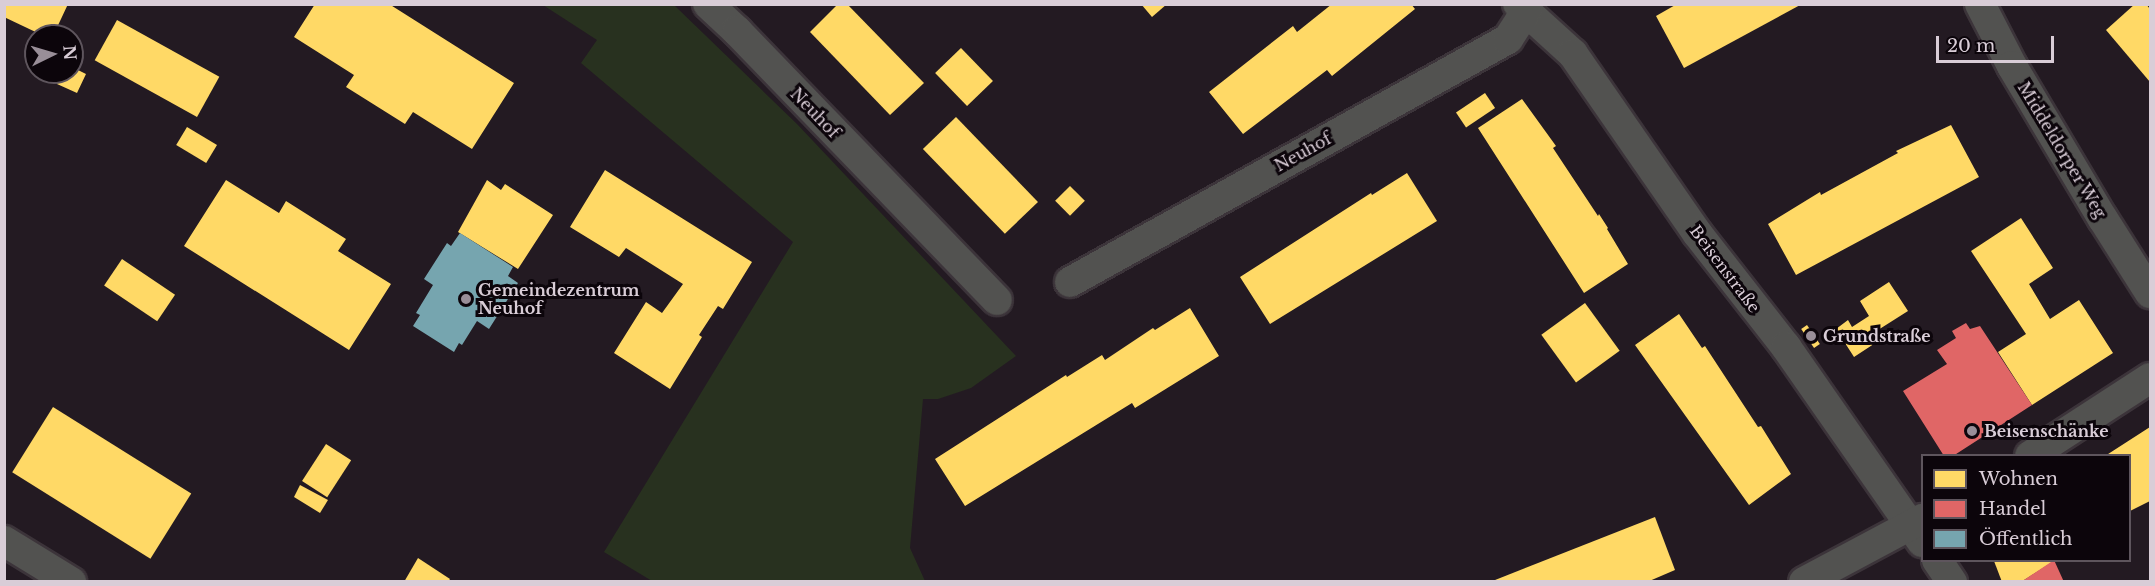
<!DOCTYPE html>
<meta charset="utf-8">
<style>
body{margin:0}
#map{position:relative;width:2155px;height:586px;overflow:hidden;background:#231a22;font-family:"Libre Baskerville",serif}
div>[style]{position:absolute}
.green>*{inset:0;background:#28311f}
.homes>*{inset:0;background:#ffd966;transform-origin:0 0}
.shops>*{inset:0;background:#e06666}
.public>*{inset:0;background:#76a5af}
.roads{filter:drop-shadow(2px 0 #3c343a) drop-shadow(-2px 0 #3c343a) drop-shadow(0 2px #3c343a) drop-shadow(0 -2px #3c343a)}
.street>*{height:30px;margin:-15px;padding:0 15px;transform-origin:15px;border-radius:15px;background:#525250}
.dots>*{width:16px;height:16px;translate:-50% -50%;box-sizing:border-box;border:3px solid #0c050b;border-radius:50%}
span{translate:-50% -50%;white-space:nowrap;text-align:center;line-height:1.15;-webkit-text-stroke:6px #0c050b;paint-order:stroke}
.street-label{font-size:16px;color:#d9cdd7}
.poi-label{font-size:16px;color:#d9cdd7;font-weight:700}
.left{translate:0 -50%;text-align:left}
.frame{position:absolute;inset:0;border:6px solid #d9cdd7;pointer-events:none}
.legend{position:absolute;left:1921px;top:454px;width:210px;height:108px;box-sizing:border-box;background:#0c050b;border:2px solid #5e555d;margin:0;padding:8px 10px;list-style:none;font-size:18px;color:#d9cdd7}
.legend li{display:flex;align-items:center;gap:12px;height:30px}
.legend b{width:30px;border:2px solid #5e555d}
.north{position:absolute;left:24px;top:24px;width:60px;height:60px;box-sizing:border-box;background:#0c050b;border:2px solid #5e555d;border-radius:50%;rotate:85deg;font-size:16px;font-weight:700;line-height:24px;text-align:center;color:#d9cdd7}
.north::after{content:'';display:block;margin:auto;width:21px;height:27px;background:#998e98;clip-path:polygon(50% 0,100% 100%,50% 72%,0 100%)}
.scale{position:absolute;left:1936px;top:36px;width:118px;height:27px;box-sizing:border-box;border:3px solid #d9cdd7;border-top:0;padding-left:8px;font-size:18px;line-height:21px;white-space:nowrap;color:#d9cdd7;-webkit-text-stroke:4px #0c050b;paint-order:stroke}
</style>
<div id="map">
<div class="green">
<i style="clip-path:polygon(543px 5px,674px 5px,797px 124px,1016px 356px,971px 388px,938px 399px,923px 399px,910px 548px,925px 581px,652px 581px,604px 552px,793px 242px,581px 63px,597px 40px)"></i>
</div>
<div class="homes">
<i style="clip-path:polygon(4px 4px,68px 4px,53px 36px,44px 36px,4px 17px)"></i>
<i style="clip-path:polygon(315px 4px,389px 4px,514px 83px,472px 149px,413px 112px,405px 124px,346px 87px,354px 75px,294px 37px)"></i>
<i style="clip-path:polygon(838px 4px,847px 4px,924px 83px,890px 115px,810px 32px)"></i>
<i style="clip-path:polygon(1141px 4px,1167px 4px,1152px 17px)"></i>
<i style="clip-path:polygon(1332px 4px,1411px 4px,1415px 9px,1332px 76px,1327px 70px,1243px 134px,1209px 92px,1293px 26px,1297px 32px)"></i>
<i style="clip-path:polygon(1677px 4px,1802px 4px,1684px 68px,1656px 16px)"></i>
<i style="clip-path:polygon(2135px 4px,2146px 4px,2150px 9px,2150px 82px,2106px 30px)"></i>
<i style="left:117px;top:20px;width:117px;height:46px;rotate:29deg"></i>
<i style="left:961px;top:48px;width:46px;height:36px;rotate:46deg"></i>
<i style="clip-path:polygon(72px 67px,86px 74px,77px 93px,37px 75px,38px 72px,72px 72px)"></i>
<i style="left:1485px;top:93px;width:18px;height:35px;rotate:56deg"></i>
<i style="clip-path:polygon(1522px 99px,1556px 146px,1553px 148px,1598px 216px,1599px 214px,1608px 228px,1607px 229px,1628px 264px,1584px 293px,1478px 128px)"></i>
<i style="left:956px;top:117px;width:118px;height:46px;rotate:46deg"></i>
<i style="clip-path:polygon(1951px 125px,1979px 177px,1796px 275px,1768px 224px,1820px 192px,1821px 195px,1898px 153px,1896px 151px)"></i>
<i style="left:187px;top:127px;width:35px;height:21px;rotate:31deg"></i>
<i style="clip-path:polygon(605px 170px,752px 262px,723px 309px,718px 306px,699px 335px,702px 337px,670px 389px,614px 353px,646px 302px,662px 313px,683px 284px,626px 248px,619px 257px,570px 227px)"></i>
<i style="clip-path:polygon(1407px 173px,1437px 221px,1270px 324px,1240px 277px,1371px 193px,1372px 195px)"></i>
<i style="clip-path:polygon(226px 180px,279px 213px,286px 201px,346px 239px,338px 251px,391px 284px,349px 350px,184px 246px)"></i>
<i style="clip-path:polygon(487px 180px,501px 190px,505px 184px,553px 215px,518px 269px,458px 232px)"></i>
<i style="left:1070px;top:186px;width:21px;height:21px;rotate:45deg"></i>
<i style="clip-path:polygon(2021px 218px,2053px 268px,2029px 284px,2050px 319px,2079px 300px,2113px 353px,2032px 405px,1998px 352px,2026px 334px,1971px 251px)"></i>
<i style="left:122px;top:259px;width:64px;height:32px;rotate:34deg"></i>
<i style="clip-path:polygon(1889px 282px,1908px 311px,1878px 330px,1883px 338px,1854px 357px,1836px 329px,1848px 320px,1852px 327px,1869px 316px,1860px 301px)"></i>
<i style="left:1585px;top:303px;width:59px;height:54px;rotate:54deg"></i>
<i style="clip-path:polygon(1190px 308px,1219px 356px,1135px 408px,1132px 403px,965px 506px,935px 459px,1066px 375px,1067px 377px,1102px 355px,1105px 360px,1153px 328px,1155px 330px)"></i>
<i style="clip-path:polygon(1679px 314px,1702px 348px,1705px 346px,1758px 427px,1761px 426px,1791px 474px,1749px 505px,1635px 345px)"></i>
<i style="left:1807px;top:325px;width:23px;height:7px;rotate:56deg"></i>
<i style="left:53px;top:407px;width:163px;height:77px;rotate:32deg"></i>
<i style="clip-path:polygon(2150px 427px,2150px 501px,2130px 511px,2130px 456px,2105px 456px)"></i>
<i style="left:326px;top:444px;width:30px;height:44px;rotate:33deg"></i>
<i style="clip-path:polygon(300px 485px,328px 500px,320px 513px,294px 497px)"></i>
<i style="clip-path:polygon(1655px 517px,1675px 570px,1647px 582px,1490px 582px)"></i>
<i style="clip-path:polygon(418px 558px,450px 579px,448px 582px,404px 582px)"></i>
<i style="clip-path:polygon(1994px 561px,2054px 561px,2021px 582px,2002px 582px)"></i>
</div>
<div class="shops">
<i style="clip-path:polygon(1966px 323px,1970px 329px,1980px 326px,2032px 405px,1953px 456px,1944px 456px,1903px 391px,1947px 364px,1937px 350px,1956px 338px,1952px 331px)"></i>
<i style="clip-path:polygon(2054px 560px,2064px 582px,2021px 582px)"></i>
</div>
<div class="public">
<i style="clip-path:polygon(460px 233px,513px 267px,508px 276px,518px 283px,489px 329px,477px 321px,462px 345px,459px 343px,454px 352px,413px 326px,420px 315px,416px 313px,433px 285px,424px 279px,447px 243px,451px 246px)"></i>
</div>
<div class="roads">
<div class="street">
<i style="left:708px;top:4px;width:40px;rotate:43deg"></i>
<i style="left:737px;top:31px;width:374px;rotate:46deg"></i>
<i style="left:1518px;top:4px;width:74px;rotate:42.3deg"></i>
<i style="left:1573px;top:54px;width:218px;rotate:55.3deg"></i>
<i style="left:1697px;top:233px;width:145px;rotate:52deg"></i>
<i style="left:1786px;top:347px;width:238px;rotate:55.1deg"></i>
<i style="left:1980px;top:4px;width:70px;rotate:62.7deg"></i>
<i style="left:2012px;top:66px;width:178px;rotate:59.3deg"></i>
<i style="left:2103px;top:219px;width:88px;rotate:57.6deg"></i>
<i style="left:1070px;top:282px;width:501px;rotate:-29.02deg"></i>
<i style="left:1508px;top:39px;width:33px;rotate:-57deg"></i>
<i style="left:2030px;top:456px;width:143px;rotate:-33deg"></i>
<i style="left:4px;top:541px;width:79px;rotate:31.5deg"></i>
<i style="left:1937px;top:560px;width:27px;rotate:56deg"></i>
<i style="left:1804px;top:582px;width:134px;rotate:-28.1deg"></i>
</div>
</div>
<div class="dots">
<i style="left:466px;top:299px;background:#998e98"></i>
<i style="left:1811px;top:336px;background:#998e98"></i>
<i style="left:1972px;top:431px;background:#998e98"></i>
</div>
<div class="street-label">
<span style="left:815px;top:113px;rotate:46deg">Neuhof</span>
<span style="left:2062px;top:150px;rotate:59deg">Middeldorper Weg</span>
<span style="left:1303px;top:152px;rotate:-29deg">Neuhof</span>
<span style="left:1725px;top:269px;rotate:53deg">Beisenstraße</span>
</div>
<div class="poi-label">
<span class="left" style="left:478px;top:299px">Gemeindezentrum<br>Neuhof</span>
<span class="left" style="left:1823px;top:336px">Grundstraße</span>
<span class="left" style="left:1984px;top:431px">Beisenschänke</span>
</div>
<div class="frame"></div>
<ul class="legend">
<li><b style="height:16px;background:#ffd966"></b>Wohnen</li>
<li><b style="height:16px;background:#e06666"></b>Handel</li>
<li><b style="height:16px;background:#76a5af"></b>Öffentlich</li>
</ul>
<div class="north">N</div>
<div class="scale">20 m</div>
</div>
